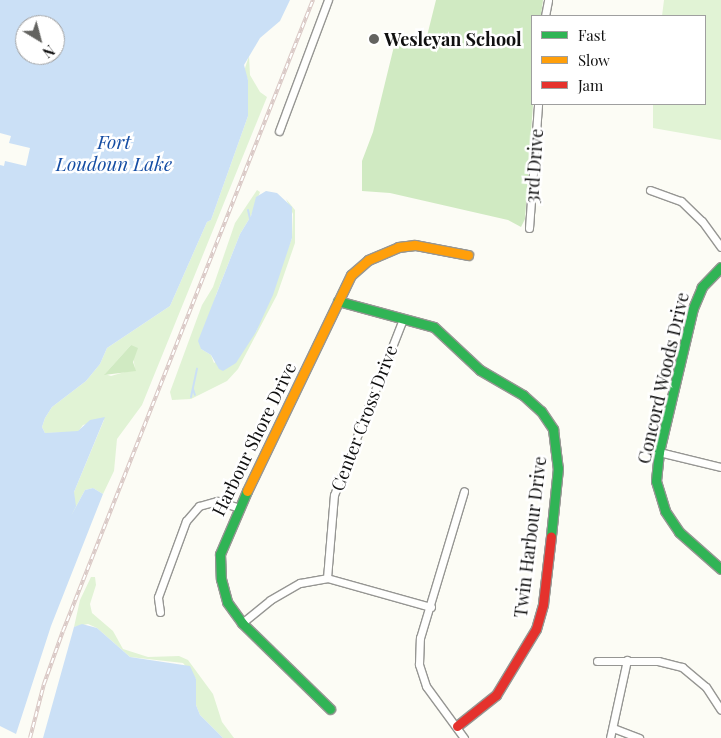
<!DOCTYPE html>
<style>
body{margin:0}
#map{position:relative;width:721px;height:738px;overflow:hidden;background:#fcfcf5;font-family:"Playfair Display",serif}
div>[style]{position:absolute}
.green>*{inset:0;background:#e1f3d5}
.forest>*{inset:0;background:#d0eac2}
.water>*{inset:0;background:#cbe0f6}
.pier>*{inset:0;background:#fcfcf5}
.stream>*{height:2px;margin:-1px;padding:0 1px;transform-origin:1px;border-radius:1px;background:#cbe0f6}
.roads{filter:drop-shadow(1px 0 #969693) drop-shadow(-1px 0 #969693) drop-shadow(0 1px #969693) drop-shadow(0 -1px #969693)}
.street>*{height:7px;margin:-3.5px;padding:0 3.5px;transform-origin:3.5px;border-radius:3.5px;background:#fffffe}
.fast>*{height:9px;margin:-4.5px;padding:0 4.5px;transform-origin:4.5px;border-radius:4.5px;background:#30b455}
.slow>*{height:9px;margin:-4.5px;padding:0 4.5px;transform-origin:4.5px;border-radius:4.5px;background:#ff9f0a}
.jam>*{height:9px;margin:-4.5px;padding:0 4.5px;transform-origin:4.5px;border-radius:4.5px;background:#e5322d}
.rail>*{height:4px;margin-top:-2px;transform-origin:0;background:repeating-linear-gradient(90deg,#fff 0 5.5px,#d9c8c5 0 11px);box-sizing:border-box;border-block:1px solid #d9c8c5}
.dots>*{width:14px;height:14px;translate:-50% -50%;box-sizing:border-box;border:2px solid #fff;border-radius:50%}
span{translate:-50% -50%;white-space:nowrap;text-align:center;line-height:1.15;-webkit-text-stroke:5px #fff;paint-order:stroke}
.poi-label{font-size:18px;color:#101010;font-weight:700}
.left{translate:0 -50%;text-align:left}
.street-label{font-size:18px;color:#101010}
.water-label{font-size:19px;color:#164ea4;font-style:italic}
.legend{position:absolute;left:531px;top:15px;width:175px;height:90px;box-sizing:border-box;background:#fff;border:1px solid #9f9f9f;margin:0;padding:6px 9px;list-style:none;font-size:15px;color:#101010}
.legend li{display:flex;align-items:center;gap:10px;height:25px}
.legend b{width:25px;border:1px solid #9f9f9f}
.north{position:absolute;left:15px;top:15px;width:50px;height:50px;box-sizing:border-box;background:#fff;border:1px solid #9f9f9f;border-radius:50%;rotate:143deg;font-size:14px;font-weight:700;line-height:20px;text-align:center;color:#101010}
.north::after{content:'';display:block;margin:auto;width:18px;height:22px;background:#636360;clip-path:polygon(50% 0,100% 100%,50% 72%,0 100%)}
</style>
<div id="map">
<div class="green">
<i style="clip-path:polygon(664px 0,721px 0,721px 140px,653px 128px,653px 104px,705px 104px,705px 16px,662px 16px)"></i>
<i style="clip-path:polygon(evenodd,249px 56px,250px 75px,260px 92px,267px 97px,142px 405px,117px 439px,114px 471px,103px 494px,93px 488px,85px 490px,71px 516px,74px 492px,104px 420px,83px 425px,78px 432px,45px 433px,42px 427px,45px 418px,52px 407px,86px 381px,100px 364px,107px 348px,170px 306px,207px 222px,211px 220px,248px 116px,248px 80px,244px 71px,249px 56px,131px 345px,135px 369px,111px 376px,105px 374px,131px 345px)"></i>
<i style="clip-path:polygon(257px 190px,260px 192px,251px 216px,240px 234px,216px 295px,201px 349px,211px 355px,214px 363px,256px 332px,292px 238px,293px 214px,286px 199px,295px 210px,295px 243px,277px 295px,238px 369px,227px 381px,191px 399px,172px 400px,170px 392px,202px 305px,213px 287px,235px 223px)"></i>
<i style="clip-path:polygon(91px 577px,95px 577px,96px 585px,90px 604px,92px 613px,113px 631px,123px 649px,148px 657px,179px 656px,188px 660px,213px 694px,222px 722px,234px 738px,223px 738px,200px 715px,196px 705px,196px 679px,183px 663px,130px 657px,97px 628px,88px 624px,74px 627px,80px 600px)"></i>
</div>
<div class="forest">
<i style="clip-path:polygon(436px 0,543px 0,541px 16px,532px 16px,533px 104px,525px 219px,521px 227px,508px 220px,390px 193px,362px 191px,362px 161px,373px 132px,396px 38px,422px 41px,427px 36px)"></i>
<i style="clip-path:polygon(131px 345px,138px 348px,133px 362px,136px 371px,104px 375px)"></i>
</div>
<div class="water">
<i style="clip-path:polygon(evenodd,0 0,290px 0,280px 21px,260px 38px,244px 65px,248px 80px,248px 116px,211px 220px,207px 222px,170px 306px,107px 348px,100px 364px,86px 381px,52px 407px,45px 418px,42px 427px,45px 433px,78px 431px,90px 420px,105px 417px,74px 492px,76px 506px,71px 516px,85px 490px,93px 488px,103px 494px,51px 626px,16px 734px,0 726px,0 0,25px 25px,55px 25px,55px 55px,25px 55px,25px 25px)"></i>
<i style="clip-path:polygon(266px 191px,277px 193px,292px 207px,292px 238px,273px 295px,256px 332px,236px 363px,223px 371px,219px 369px,211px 355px,201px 349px,198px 341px,240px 234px,251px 216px,256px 197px)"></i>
<i style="clip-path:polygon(82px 624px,97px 628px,130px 657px,190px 666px,196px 679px,196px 705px,200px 715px,223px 738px,43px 738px,74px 627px)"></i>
</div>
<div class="pier">
<i style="clip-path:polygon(0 133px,11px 136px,9px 143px,30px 148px,26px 166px,5px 161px,4px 166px,0 165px)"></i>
</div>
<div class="stream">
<i style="left:248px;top:210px;width:9px;rotate:77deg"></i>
<i style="left:193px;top:389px;width:6px;rotate:72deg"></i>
<i style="left:191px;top:397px;width:29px;rotate:-78deg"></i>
</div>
<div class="roads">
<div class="street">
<i style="left:545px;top:16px;width:16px;rotate:-79deg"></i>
<i style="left:279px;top:131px;width:140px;rotate:-69.5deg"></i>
<i style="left:650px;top:190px;width:33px;rotate:20deg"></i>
<i style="left:681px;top:201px;width:29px;rotate:44deg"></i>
<i style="left:702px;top:221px;width:32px;rotate:54deg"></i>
<i style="left:529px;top:228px;width:124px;rotate:-85.8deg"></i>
<i style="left:659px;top:452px;width:64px;rotate:13.6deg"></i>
<i style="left:327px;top:578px;width:83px;rotate:-85.2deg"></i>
<i style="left:334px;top:495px;width:189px;rotate:-68.6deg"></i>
<i style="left:160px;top:612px;width:15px;rotate:-98deg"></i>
<i style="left:158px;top:597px;width:81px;rotate:-69.8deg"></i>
<i style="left:186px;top:521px;width:20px;rotate:-49deg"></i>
<i style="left:199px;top:506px;width:19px;rotate:-16deg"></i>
<i style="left:217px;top:501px;width:21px;rotate:17deg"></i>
<i style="left:242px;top:623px;width:36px;rotate:-39deg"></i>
<i style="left:270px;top:600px;width:34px;rotate:-30deg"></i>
<i style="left:300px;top:583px;width:27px;rotate:-10deg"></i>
<i style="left:327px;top:578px;width:108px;rotate:15.6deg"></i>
<i style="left:597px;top:661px;width:61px"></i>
<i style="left:658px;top:661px;width:25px;rotate:14deg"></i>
<i style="left:682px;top:667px;width:31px;rotate:40deg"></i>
<i style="left:706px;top:687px;width:27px;rotate:57deg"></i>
<i style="left:613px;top:728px;width:28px;rotate:21deg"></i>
<i style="left:464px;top:738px;width:64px;rotate:-126.2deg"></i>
<i style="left:426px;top:686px;width:23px;rotate:-108deg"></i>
<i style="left:419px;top:664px;width:26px;rotate:-88deg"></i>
<i style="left:420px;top:638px;width:153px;rotate:-73.3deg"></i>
<i style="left:610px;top:738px;width:80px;rotate:-77.7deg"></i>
</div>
<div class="fast">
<i style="left:721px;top:267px;width:28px;rotate:134deg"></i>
<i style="left:702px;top:287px;width:23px;rotate:113deg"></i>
<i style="left:693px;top:308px;width:148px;rotate:103.3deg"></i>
<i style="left:659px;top:452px;width:29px;rotate:96deg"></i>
<i style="left:656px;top:481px;width:31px;rotate:73deg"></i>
<i style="left:665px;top:511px;width:25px;rotate:56deg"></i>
<i style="left:679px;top:532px;width:56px;rotate:41.4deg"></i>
<i style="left:338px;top:301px;width:99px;rotate:15.2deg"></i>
<i style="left:434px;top:327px;width:63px;rotate:43.1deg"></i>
<i style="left:480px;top:370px;width:50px;rotate:30.2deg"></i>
<i style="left:523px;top:395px;width:24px;rotate:42deg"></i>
<i style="left:541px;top:411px;width:22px;rotate:56deg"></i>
<i style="left:553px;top:429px;width:39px;rotate:83deg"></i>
<i style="left:558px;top:468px;width:68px;rotate:95.9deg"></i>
<i style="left:247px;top:491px;width:69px;rotate:113.2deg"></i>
<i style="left:220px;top:554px;width:25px;rotate:88deg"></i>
<i style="left:221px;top:579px;width:24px;rotate:75deg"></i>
<i style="left:227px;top:602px;width:26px;rotate:54deg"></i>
<i style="left:242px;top:623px;width:123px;rotate:44.3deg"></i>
</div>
<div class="slow">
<i style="left:247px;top:491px;width:240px;rotate:-64.3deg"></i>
<i style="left:351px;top:275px;width:23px;rotate:-41deg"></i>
<i style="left:368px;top:260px;width:33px;rotate:-23deg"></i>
<i style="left:398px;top:247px;width:17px;rotate:-7deg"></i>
<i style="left:415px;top:245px;width:54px;rotate:10.7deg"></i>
</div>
<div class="jam">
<i style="left:457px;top:726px;width:50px;rotate:-38.5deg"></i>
<i style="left:496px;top:695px;width:77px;rotate:-58.8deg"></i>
<i style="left:536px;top:629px;width:26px;rotate:-74deg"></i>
<i style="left:543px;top:604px;width:68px;rotate:-83.3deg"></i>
</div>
</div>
<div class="rail">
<i style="left:30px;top:738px;width:56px;rotate:-75.5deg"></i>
<i style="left:44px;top:684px;width:56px;rotate:-70.3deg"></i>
<i style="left:63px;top:631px;width:679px;rotate:-68.39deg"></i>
</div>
<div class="dots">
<i style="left:374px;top:39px;background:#636360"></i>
</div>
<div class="poi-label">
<span class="left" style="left:384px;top:39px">Wesleyan School</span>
</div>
<div class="street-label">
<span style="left:534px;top:166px;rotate:-86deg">3rd Drive</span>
<span style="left:663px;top:378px;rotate:-77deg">Concord Woods Drive</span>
<span style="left:364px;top:418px;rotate:-69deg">Center Cross Drive</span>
<span style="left:254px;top:439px;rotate:-64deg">Harbour Shore Drive</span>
<span style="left:530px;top:537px;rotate:-83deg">Twin Harbour Drive</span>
</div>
<div class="water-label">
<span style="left:114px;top:153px">Fort<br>Loudoun Lake</span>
</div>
<ul class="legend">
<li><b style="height:6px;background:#30b455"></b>Fast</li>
<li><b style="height:6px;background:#ff9f0a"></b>Slow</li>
<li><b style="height:6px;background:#e5322d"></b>Jam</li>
</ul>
<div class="north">N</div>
</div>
